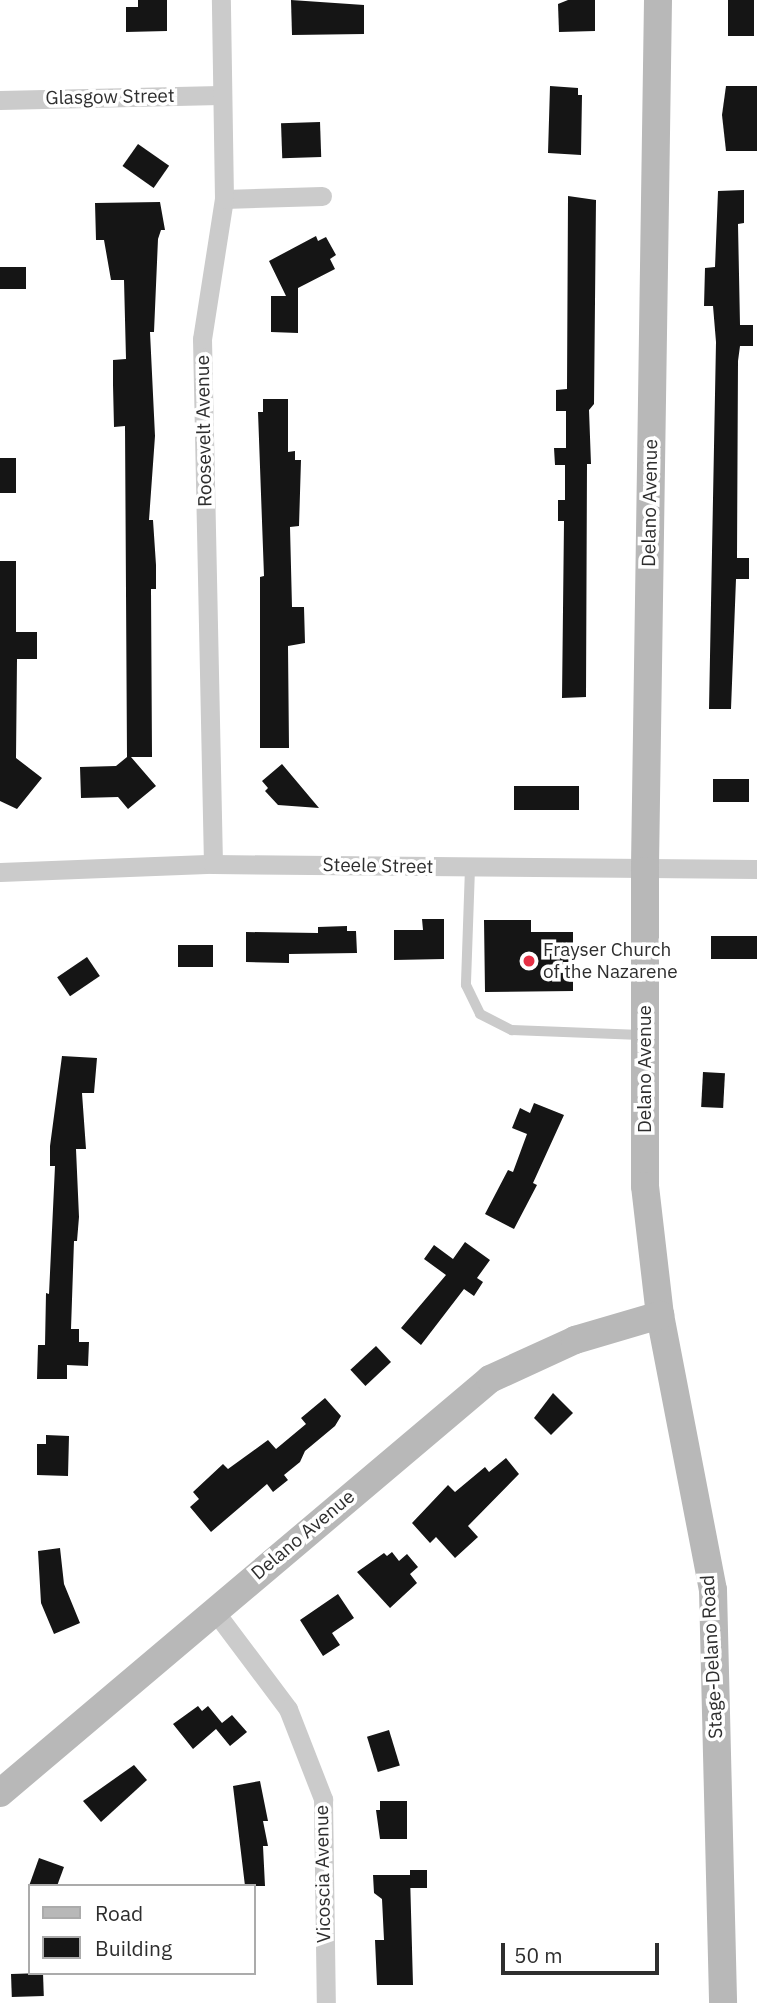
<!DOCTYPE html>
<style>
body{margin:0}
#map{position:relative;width:757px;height:2003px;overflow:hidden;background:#fff;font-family:"IBM Plex Sans",sans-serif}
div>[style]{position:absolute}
.building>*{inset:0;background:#151515;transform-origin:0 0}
.lane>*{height:10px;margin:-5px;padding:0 5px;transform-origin:5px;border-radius:5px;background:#cbcbcb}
.street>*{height:19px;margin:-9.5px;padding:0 9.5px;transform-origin:9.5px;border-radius:9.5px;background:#cbcbcb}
.secondary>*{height:28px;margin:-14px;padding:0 14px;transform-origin:14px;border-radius:14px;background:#b8b8b8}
.dots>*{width:19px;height:19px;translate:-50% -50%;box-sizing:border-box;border:4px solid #fff;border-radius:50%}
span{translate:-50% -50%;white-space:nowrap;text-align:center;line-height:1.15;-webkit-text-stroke:7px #fff;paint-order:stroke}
.street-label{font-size:19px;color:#2e2e2e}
.poi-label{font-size:19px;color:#2e2e2e}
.left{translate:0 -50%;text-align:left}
.legend{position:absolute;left:28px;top:1884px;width:228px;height:91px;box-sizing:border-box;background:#fff;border:2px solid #ababab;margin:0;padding:9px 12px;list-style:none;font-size:21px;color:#2e2e2e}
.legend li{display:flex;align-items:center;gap:14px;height:35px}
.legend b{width:35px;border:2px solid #ababab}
.scale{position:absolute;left:501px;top:1943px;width:158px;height:32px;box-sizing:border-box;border:4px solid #2e2e2e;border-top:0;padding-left:9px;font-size:21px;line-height:24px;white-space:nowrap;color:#2e2e2e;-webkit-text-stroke:5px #fff;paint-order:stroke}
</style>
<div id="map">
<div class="building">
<i style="clip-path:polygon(138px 0,167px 0,167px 31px,126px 32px,126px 7px,138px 7px)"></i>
<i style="clip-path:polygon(291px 0,364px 5px,364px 34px,292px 35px)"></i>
<i style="clip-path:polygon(568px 0,595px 0,595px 31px,559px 32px,558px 4px)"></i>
<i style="left:728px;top:0;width:26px;height:36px"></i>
<i style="clip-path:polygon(550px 86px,578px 88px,578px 95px,582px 95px,581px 155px,548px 153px)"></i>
<i style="clip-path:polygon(726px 86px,757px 86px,757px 151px,726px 151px,722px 115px)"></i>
<i style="left:320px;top:122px;width:35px;height:39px;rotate:88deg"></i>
<i style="left:138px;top:144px;width:38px;height:27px;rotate:35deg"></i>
<i style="clip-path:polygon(744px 190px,744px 223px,738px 224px,740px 325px,753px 325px,753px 346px,740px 346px,738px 361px,737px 558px,749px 558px,749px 579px,736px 579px,731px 709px,709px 709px,716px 342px,713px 306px,704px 306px,705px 268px,715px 267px,718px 191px)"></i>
<i style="clip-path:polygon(568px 196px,596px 200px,594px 404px,589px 410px,591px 464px,587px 464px,586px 697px,562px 698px,564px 521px,558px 521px,558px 500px,565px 500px,565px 465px,555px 465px,554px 448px,566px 448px,566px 411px,556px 411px,556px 390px,567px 389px)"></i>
<i style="clip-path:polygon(160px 202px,165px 230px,161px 230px,158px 239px,154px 332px,150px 332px,155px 436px,149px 520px,153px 520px,156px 565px,156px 589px,151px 589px,152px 757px,131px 757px,156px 786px,128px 809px,118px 797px,81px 798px,80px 767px,116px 766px,127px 757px,125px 426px,114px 427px,113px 385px,113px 360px,126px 359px,124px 280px,111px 280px,104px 240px,96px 240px,95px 203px)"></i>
<i style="clip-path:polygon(316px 236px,318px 241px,326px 237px,336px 255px,330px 259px,335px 269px,298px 288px,298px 333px,271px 332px,271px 296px,286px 296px,269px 261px)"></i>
<i style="left:0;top:267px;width:26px;height:22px"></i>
<i style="clip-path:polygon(263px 399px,288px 399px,288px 452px,295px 451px,295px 460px,301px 460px,299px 526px,290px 527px,292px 607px,304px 607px,305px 643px,288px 646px,289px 748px,260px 748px,260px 577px,264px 576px,258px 412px,263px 412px)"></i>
<i style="left:16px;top:458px;width:35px;height:16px;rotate:90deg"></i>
<i style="clip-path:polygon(0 561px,16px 561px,16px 632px,37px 632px,37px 659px,17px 659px,16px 758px,42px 778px,17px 809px,0 801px)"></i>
<i style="clip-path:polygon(282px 764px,319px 808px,278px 805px,265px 791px,268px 788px,262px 781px)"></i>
<i style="left:713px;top:779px;width:36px;height:23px"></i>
<i style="left:514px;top:786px;width:65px;height:24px"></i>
<i style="clip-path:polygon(422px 919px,444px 919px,444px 959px,394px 960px,394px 930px,423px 930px)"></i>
<i style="clip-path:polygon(484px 920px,531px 920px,531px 932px,573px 932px,573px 991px,485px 992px)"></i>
<i style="clip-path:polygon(347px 926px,347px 931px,356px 931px,357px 953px,289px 954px,289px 963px,246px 962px,246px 932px,318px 933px,318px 927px)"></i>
<i style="left:757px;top:936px;width:23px;height:46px;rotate:90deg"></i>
<i style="left:213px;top:945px;width:22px;height:35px;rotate:90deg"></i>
<i style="left:87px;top:957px;width:23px;height:36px;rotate:56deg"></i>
<i style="clip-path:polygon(62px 1056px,97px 1058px,94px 1093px,82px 1093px,86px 1149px,76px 1149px,79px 1217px,77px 1241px,74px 1241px,71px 1329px,79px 1329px,79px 1342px,89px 1342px,88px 1366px,67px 1365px,67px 1379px,37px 1379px,38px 1345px,45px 1345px,46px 1293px,49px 1294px,55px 1166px,50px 1166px,50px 1146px)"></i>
<i style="left:703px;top:1072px;width:22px;height:35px;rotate:3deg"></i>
<i style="clip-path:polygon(534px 1103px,564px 1115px,533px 1183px,537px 1185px,514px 1229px,485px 1214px,508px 1170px,513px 1172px,527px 1134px,512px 1128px,520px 1108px,530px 1113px)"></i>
<i style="clip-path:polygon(465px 1242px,490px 1260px,477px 1278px,483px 1282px,474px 1296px,464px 1289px,421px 1345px,401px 1328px,446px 1275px,424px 1259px,434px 1245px,453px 1259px)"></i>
<i style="left:376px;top:1346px;width:22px;height:35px;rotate:47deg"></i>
<i style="clip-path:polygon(553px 1393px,573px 1413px,551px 1435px,534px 1418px)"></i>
<i style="clip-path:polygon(325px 1398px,341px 1416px,335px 1426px,305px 1451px,300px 1462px,284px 1475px,288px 1480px,273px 1492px,267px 1484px,211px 1532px,190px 1507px,199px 1499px,193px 1492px,223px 1464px,228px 1469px,268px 1440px,276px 1449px,306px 1424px,301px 1418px)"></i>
<i style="clip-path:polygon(46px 1435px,69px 1436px,68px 1476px,37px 1475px,37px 1444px,46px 1444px)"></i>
<i style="clip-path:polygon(506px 1458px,519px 1474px,468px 1526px,478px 1537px,455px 1558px,436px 1537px,430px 1543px,412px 1523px,448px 1485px,455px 1492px,485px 1467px,489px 1472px)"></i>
<i style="clip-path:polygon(60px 1548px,64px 1584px,80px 1623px,54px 1634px,41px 1603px,38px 1551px)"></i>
<i style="clip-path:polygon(392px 1552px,399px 1561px,407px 1554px,418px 1567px,410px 1574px,417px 1583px,390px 1608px,357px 1572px,384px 1553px,387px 1556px)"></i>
<i style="clip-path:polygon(338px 1594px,354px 1618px,332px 1633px,340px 1645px,323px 1656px,300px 1620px)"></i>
<i style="clip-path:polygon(198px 1706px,202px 1711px,208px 1706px,222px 1723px,232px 1715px,247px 1732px,230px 1746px,216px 1729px,193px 1749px,173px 1724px)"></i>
<i style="left:389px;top:1730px;width:37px;height:23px;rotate:73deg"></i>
<i style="clip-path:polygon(134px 1765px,147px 1780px,101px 1822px,83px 1801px)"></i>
<i style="clip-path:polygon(260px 1781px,268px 1821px,263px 1821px,268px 1846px,263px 1846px,265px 1886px,245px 1886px,233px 1786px)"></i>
<i style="clip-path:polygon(380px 1801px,407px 1801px,407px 1839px,380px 1839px,376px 1810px,380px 1810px)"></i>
<i style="clip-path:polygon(39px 1858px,64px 1867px,57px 1886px,29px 1886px)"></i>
<i style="left:427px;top:1870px;width:18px;height:17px;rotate:90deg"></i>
<i style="clip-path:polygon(373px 1875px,410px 1875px,413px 1985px,377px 1985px,375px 1940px,384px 1940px,382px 1899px,374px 1893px)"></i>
<i style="left:43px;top:1973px;width:23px;height:32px;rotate:88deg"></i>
</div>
<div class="lane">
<i style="left:470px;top:868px;width:117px;rotate:92deg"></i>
<i style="left:466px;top:985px;width:32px;rotate:64deg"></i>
<i style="left:480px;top:1014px;width:36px;rotate:27deg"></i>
<i style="left:512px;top:1030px;width:129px;rotate:2.2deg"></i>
</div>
<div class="street">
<i style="left:0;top:100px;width:220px;rotate:-1.3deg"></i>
<i style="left:224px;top:199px;width:98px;rotate:-1.8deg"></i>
<i style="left:213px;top:864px;width:525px;rotate:-91.2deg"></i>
<i style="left:202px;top:339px;width:142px;rotate:-81.1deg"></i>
<i style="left:224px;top:199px;width:199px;rotate:-90.9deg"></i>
<i style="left:0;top:872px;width:213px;rotate:-2.2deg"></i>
<i style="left:213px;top:864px;width:544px;rotate:0.53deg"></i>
<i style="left:213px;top:1609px;width:125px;rotate:53.1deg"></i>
<i style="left:288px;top:1709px;width:97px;rotate:68.7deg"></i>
<i style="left:323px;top:1799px;width:204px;rotate:89.2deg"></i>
</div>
<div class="secondary">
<i style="left:658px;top:0;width:871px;rotate:90.86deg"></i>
<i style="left:645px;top:871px;width:315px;rotate:90deg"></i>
<i style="left:645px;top:1186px;width:130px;rotate:83.4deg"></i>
<i style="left:660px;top:1315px;width:280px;rotate:79.1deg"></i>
<i style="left:713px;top:1590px;width:413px;rotate:88.6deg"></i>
<i style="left:0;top:1793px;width:641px;rotate:-40.19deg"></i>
<i style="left:490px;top:1379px;width:94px;rotate:-24.6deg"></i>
<i style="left:575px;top:1340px;width:89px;rotate:-16.4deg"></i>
</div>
<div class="dots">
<i style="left:529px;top:961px;background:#e53045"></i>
</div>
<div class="street-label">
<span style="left:110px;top:97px;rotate:-1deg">Glasgow Street</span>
<span style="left:204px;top:431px;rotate:-91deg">Roosevelt Avenue</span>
<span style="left:650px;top:503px;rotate:-89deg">Delano Avenue</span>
<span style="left:378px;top:866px;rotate:1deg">Steele Street</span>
<span style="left:645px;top:1069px;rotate:-90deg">Delano Avenue</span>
<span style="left:303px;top:1535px;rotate:-40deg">Delano Avenue</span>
<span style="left:712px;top:1657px;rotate:-93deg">Stage-Delano Road</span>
<span style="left:323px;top:1874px;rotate:-91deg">Vicoscia Avenue</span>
</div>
<div class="poi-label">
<span class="left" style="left:543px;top:961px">Frayser Church<br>of the Nazarene</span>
</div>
<ul class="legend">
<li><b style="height:9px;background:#b8b8b8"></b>Road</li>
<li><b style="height:19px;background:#151515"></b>Building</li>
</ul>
<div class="scale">50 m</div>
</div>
